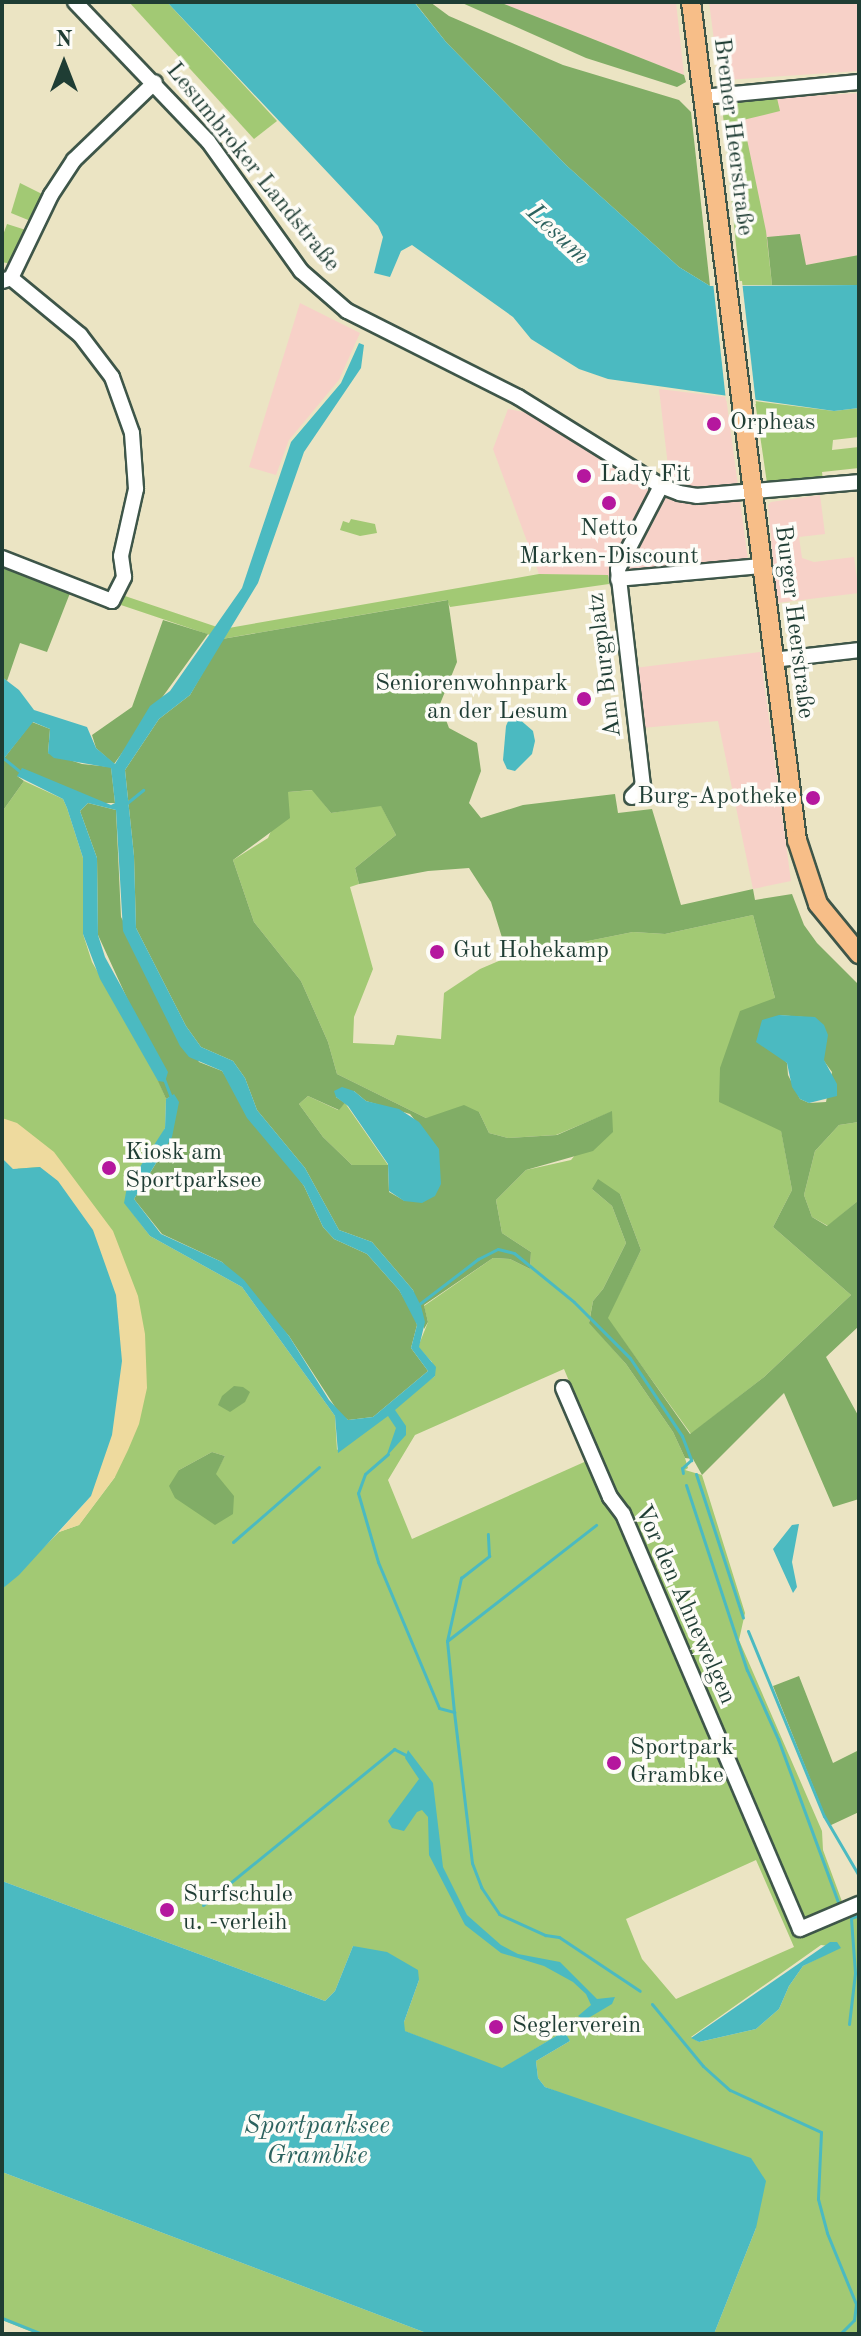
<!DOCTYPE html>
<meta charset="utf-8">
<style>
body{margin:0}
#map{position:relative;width:861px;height:2336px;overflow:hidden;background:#ebe4c3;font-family:"Old Standard TT",serif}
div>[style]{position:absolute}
.built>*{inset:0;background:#f7d1c8}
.green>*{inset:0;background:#a2c974}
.forest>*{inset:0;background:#81ad66}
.sand>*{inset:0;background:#eeda9e}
.water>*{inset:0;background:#4bbac1}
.pier>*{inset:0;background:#ebe4c3}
.stream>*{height:3px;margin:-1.5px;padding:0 1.5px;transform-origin:1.5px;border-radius:1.5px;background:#4bbac1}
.roads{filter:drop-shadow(2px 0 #3e5649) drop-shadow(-2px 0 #3e5649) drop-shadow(0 2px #3e5649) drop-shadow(0 -2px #3e5649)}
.minor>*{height:14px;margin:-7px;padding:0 7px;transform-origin:7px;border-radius:7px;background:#fff}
.major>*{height:18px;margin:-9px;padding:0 9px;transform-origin:9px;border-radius:9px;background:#f7be88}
.dots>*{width:22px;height:22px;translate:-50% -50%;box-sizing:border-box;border:4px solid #fdfcf7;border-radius:50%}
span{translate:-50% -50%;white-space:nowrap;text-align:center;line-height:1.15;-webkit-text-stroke:7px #fdfcf7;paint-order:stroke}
.street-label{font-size:24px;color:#1f3d34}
.poi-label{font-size:24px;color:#1f3d34}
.left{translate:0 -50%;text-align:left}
.right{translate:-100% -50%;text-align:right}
.water-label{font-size:26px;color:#2c625e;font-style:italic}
.frame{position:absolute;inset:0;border:4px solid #1f3d34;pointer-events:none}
.north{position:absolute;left:24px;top:24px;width:80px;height:80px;-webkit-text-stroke:6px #fdfcf7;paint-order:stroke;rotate:0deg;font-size:22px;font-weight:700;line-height:32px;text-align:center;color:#1f3d34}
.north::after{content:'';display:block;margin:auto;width:28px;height:36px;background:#1f3d34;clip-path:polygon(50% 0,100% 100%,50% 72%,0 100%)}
</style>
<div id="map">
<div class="built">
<i style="clip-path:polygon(499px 2px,676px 2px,684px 75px)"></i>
<i style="clip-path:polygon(709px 2px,859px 2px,859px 71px,725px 80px,718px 71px)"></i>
<i style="clip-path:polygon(859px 93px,859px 255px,806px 265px,737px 239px,723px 115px,726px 107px,777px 98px)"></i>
<i style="clip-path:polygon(300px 303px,360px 333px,339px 380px,289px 440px,276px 475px,249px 467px)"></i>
<i style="clip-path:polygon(659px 389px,726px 397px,749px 567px,620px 577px,539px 574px,493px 449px,508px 409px,529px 413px,637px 481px,669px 475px)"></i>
<i style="clip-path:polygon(820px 495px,825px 534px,799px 537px,802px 558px,814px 562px,854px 557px,859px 593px,777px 603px,768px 505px,771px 502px)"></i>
<i style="clip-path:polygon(760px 652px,791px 881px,753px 889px,718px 721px,642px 728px,635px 668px)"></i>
</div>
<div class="green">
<i style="clip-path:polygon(129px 2px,167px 2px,277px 121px,254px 139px)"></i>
<i style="clip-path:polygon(777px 98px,780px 111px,743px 120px,766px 231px,772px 285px,740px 285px,723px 115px,732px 103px)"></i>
<i style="clip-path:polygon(20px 183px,44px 195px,33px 222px,11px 213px)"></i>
<i style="clip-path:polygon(7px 224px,29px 231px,11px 264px,2px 262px,2px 238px)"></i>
<i style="clip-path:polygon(755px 401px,834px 411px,859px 408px,859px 437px,833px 440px,832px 450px,859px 447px,859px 468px,822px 472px,823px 480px,767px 483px)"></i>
<i style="clip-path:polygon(351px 519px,375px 524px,377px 533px,360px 536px,340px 530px,343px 521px,349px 523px)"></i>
<i style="clip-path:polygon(539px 574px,608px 575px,609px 584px,450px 607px,447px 600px,222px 639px,115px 603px,119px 594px,223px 629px)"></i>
<i style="clip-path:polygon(evenodd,24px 781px,63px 799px,67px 808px,83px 858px,83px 934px,92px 962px,154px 1070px,166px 1099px,165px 1128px,128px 1207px,150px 1236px,242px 1287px,335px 1416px,337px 1450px,435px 1376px,432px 1362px,418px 1347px,428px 1322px,424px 1306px,493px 1258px,510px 1259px,530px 1269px,531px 1252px,502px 1233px,496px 1200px,526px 1170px,571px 1160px,611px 1112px,556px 1135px,508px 1138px,489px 1133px,479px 1112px,426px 1118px,337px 1074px,328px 1042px,301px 981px,254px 922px,233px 860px,268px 838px,288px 792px,313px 790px,331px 813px,381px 805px,396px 835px,355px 868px,359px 884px,350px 887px,373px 969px,354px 1017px,353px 1043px,394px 1045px,397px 1035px,441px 1039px,444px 993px,480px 969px,508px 957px,633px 932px,665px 934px,753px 915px,775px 998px,781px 1130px,792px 1190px,773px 1227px,851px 1295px,764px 1377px,691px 1434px,607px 1318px,641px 1250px,620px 1194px,592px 1189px,612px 1206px,626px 1243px,603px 1289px,593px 1301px,589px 1322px,626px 1364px,673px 1432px,685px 1458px,688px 1468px,685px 1470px,702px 1475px,745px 1613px,739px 1640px,822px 1831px,823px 1850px,847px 1915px,859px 1911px,859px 2334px,714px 2334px,756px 2228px,565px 2095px,545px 2087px,538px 2078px,536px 2061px,570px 2041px,563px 2032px,502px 2069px,404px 2031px,404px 2022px,419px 1980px,353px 1946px,335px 1991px,325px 2001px,2px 1881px,2px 1589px,59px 1532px,79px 1525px,115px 1477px,2px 1119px,2px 812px,24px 781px,564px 1369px,600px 1455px,412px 1539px,388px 1480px,415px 1435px,564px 1369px,24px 781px,212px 1452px,225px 1456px,215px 1474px,179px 1470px,212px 1452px,24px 781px,756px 1860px,794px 1947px,676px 1999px,642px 1959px,626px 1919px,756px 1860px,24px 781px,821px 1945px,840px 1947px,803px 1966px,789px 1986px,779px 2009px,756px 2029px,699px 2042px,691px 2037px,821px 1945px)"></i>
<i style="clip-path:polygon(308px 1096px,338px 1110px,345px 1103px,388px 1165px,352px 1165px,323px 1137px,299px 1104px)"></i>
<i style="clip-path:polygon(859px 1122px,859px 1200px,828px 1226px,812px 1217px,804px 1195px,815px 1151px,839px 1125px)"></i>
<i style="clip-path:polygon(2px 2172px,429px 2334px,37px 2334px,2px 2320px)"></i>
</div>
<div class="forest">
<i style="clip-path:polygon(418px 2px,430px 2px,449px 16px,563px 65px,679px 100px,691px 112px,710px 286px,679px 267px,566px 165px,446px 42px,416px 4px)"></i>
<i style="clip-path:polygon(460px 2px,499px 2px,684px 75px,686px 82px,677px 87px,586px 58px)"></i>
<i style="clip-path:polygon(800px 234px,806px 265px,859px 255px,859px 285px,772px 285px,767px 237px)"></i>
<i style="clip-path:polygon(2px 561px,72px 588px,47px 652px,20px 643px,7px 681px,2px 677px)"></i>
<i style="clip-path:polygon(evenodd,448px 600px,457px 662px,440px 704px,449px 728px,477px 743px,481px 771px,469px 803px,481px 818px,523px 805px,615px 794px,618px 813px,652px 809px,681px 905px,753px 889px,755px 900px,792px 894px,804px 925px,817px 943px,859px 985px,859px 1122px,839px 1125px,815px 1151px,804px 1195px,812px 1217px,827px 1226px,859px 1200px,859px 1326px,826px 1357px,859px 1417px,859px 1499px,833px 1507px,784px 1393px,702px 1475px,693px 1459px,685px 1458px,673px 1432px,626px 1364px,589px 1323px,593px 1301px,603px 1289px,626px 1243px,612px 1206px,592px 1189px,598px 1179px,620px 1194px,641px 1250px,608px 1318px,690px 1434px,764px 1377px,851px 1295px,773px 1227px,792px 1190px,781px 1131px,719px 1102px,720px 1068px,740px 1011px,775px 998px,753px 915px,665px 934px,633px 932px,508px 957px,491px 902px,469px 868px,428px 871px,359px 884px,355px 868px,396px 835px,381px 806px,331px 813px,312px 790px,288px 792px,290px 818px,233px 860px,254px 922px,301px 981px,328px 1042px,337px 1074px,426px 1118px,464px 1105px,479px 1112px,489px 1133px,508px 1138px,557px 1135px,612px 1111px,613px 1132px,593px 1151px,526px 1170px,496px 1200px,502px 1233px,531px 1252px,530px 1269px,510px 1259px,493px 1258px,424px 1305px,428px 1322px,424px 1329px,413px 1290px,372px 1242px,339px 1230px,305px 1168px,257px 1110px,245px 1078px,233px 1061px,201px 1047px,186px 1026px,136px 928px,134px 856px,125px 770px,159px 719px,190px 695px,222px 639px,448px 600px,779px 1015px,815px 1018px,824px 1061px,832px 1072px,826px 1102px,809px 1103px,800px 1099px,788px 1075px,787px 1063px,779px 1055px,779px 1015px,448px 600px,354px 1091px,366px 1101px,410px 1114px,439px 1150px,405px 1201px,389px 1192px,388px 1165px,352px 1165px,323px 1137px,299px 1104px,308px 1096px,339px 1110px,345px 1103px,336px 1097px,354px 1091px)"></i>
<i style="clip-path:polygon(163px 620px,208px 634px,114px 764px,96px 748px,92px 735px,132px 707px)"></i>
<i style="clip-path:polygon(32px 722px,50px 729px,48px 753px,82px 764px,111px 767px,115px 803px,102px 803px,17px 776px,24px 781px,2px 812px,2px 761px)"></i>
<i style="clip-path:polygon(88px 803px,116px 810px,121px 917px,199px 1062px,222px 1071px,304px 1186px,323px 1227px,334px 1239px,367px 1254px,399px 1290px,414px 1315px,417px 1325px,411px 1348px,428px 1371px,373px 1417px,348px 1420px,339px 1413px,289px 1336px,222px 1262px,162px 1234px,134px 1199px,158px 1160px,174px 1095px,166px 1099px,158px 1081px,165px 1081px,98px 935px,97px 858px,80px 811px)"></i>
<i style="clip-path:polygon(234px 1386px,243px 1387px,250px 1392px,245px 1402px,230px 1412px,218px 1405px,222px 1396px)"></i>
<i style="clip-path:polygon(212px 1452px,225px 1456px,216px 1474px,234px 1496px,233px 1514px,215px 1525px,175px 1498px,169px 1486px,179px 1470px)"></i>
<i style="clip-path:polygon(799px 1676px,833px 1763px,859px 1750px,859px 1812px,829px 1826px,773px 1686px)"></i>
</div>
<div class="sand">
<i style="clip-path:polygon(2px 1118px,17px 1123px,54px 1152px,113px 1231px,138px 1296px,145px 1334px,147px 1388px,139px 1424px,128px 1450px,115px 1477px,79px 1525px,59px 1532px,91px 1496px,40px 1167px,13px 1169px,2px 1158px)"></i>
</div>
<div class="water">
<i style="clip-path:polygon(167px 2px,414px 2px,446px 42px,566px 165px,679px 267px,710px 286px,859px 285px,859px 408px,834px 411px,608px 379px,579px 369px,531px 339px,513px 317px,412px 245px,401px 251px,390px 277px,374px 273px,383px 237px,378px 226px)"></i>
<i style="clip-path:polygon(359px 343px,364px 345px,361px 368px,304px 452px,258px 583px,190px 695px,159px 719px,125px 770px,134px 856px,136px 928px,186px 1026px,201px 1047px,233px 1061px,245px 1078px,257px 1110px,305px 1168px,339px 1230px,372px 1242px,413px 1290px,421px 1306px,425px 1322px,419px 1347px,436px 1367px,435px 1376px,395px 1410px,406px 1426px,406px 1435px,386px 1457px,396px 1428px,388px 1416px,338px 1453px,335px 1416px,242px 1287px,150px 1236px,124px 1203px,127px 1187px,165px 1128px,166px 1099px,174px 1094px,179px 1102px,172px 1137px,134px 1199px,161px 1234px,222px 1262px,244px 1280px,289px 1336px,329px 1400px,348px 1420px,373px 1417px,428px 1371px,411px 1348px,417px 1325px,399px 1290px,367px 1254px,334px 1239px,323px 1227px,304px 1186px,247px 1118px,222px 1071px,189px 1057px,180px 1046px,123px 931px,116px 810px,88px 803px,80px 811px,97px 858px,98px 935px,105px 957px,168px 1072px,165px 1082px,158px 1081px,100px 979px,83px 934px,83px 858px,67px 808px,63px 799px,17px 776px,22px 768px,32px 772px,111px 805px,115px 803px,111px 768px,54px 758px,48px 753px,50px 729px,33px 722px,2px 761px,2px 677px,19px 690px,34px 710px,87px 727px,96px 748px,115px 764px,150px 706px,170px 691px,242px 588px,291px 442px,341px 383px)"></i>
<i style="clip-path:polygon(518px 718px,533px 731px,535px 741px,532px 754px,515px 771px,507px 769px,503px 760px,506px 726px,509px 719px)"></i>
<i style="clip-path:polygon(779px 1015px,815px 1017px,824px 1025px,828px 1035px,824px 1060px,837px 1084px,837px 1096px,809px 1103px,800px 1099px,792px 1087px,787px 1063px,756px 1042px,762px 1020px)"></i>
<i style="clip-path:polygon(342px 1087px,354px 1091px,366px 1101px,399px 1109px,419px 1122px,439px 1149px,441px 1184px,435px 1196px,422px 1203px,404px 1201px,389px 1191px,388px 1164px,348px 1106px,336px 1097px,334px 1091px)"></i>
<i style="clip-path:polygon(2px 1158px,13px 1169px,40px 1167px,58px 1181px,93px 1230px,116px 1295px,122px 1361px,112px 1435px,91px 1496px,19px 1575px,2px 1589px)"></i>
<i style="clip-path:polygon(799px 1524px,792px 1562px,797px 1587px,793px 1593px,773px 1549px,792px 1525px)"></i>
<i style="clip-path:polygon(408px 1750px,433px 1783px,443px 1867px,467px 1915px,501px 1945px,518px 1954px,560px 1962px,597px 1999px,615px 1997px,612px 2004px,585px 2020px,581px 2018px,578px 2016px,591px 2005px,586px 1994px,573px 1982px,544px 1966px,501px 1953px,465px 1925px,429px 1855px,428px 1817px,422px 1810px,417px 1812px,404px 1831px,392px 1828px,388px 1821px,419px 1779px,405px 1758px)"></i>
<i style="clip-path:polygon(2px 1881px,325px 2001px,335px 1991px,353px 1946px,387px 1952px,418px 1970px,419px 1980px,404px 2022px,405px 2031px,502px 2068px,563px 2032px,566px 2034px,570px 2041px,536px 2061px,538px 2078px,545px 2087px,751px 2158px,766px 2181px,756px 2228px,714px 2334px,429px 2334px,2px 2172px)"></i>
<i style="clip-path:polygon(830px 1942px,837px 1942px,841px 1948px,803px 1966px,789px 1986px,779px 2009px,756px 2029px,699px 2042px,691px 2038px)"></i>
</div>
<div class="pier">
<i style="clip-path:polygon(742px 281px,756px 404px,751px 404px,726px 401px,713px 282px)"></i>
</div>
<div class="stream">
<i style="left:2px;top:757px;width:22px;rotate:39deg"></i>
<i style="left:127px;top:803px;width:21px;rotate:-39deg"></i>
<i style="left:164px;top:1079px;width:19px;rotate:69deg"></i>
<i style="left:418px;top:1305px;width:76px;rotate:-37.5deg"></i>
<i style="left:478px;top:1259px;width:22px;rotate:-27deg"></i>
<i style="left:498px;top:1249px;width:16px;rotate:14deg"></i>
<i style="left:514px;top:1253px;width:77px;rotate:39.2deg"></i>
<i style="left:574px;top:1302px;width:79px;rotate:45deg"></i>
<i style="left:630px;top:1358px;width:94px;rotate:56.3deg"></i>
<i style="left:682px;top:1436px;width:26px;rotate:69deg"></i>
<i style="left:691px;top:1460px;width:12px;rotate:138deg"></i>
<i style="left:682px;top:1468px;width:5px;rotate:79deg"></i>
<i style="left:388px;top:1454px;width:30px;rotate:139deg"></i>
<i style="left:365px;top:1474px;width:20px;rotate:110deg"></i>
<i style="left:358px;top:1493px;width:72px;rotate:73.8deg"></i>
<i style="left:378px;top:1562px;width:158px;rotate:67.3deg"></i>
<i style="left:439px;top:1708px;width:16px;rotate:15deg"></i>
<i style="left:454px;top:1712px;width:152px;rotate:83.2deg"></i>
<i style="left:472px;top:1863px;width:26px;rotate:69deg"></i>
<i style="left:481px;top:1887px;width:32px;rotate:56deg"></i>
<i style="left:499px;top:1914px;width:51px;rotate:24.5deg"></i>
<i style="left:545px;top:1935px;width:14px;rotate:8deg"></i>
<i style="left:559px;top:1937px;width:97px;rotate:33.7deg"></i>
<i style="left:696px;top:1474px;width:151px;rotate:71.9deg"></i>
<i style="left:686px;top:1485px;width:195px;rotate:71.8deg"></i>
<i style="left:747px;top:1670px;width:76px;rotate:65.8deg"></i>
<i style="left:778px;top:1739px;width:174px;rotate:69.8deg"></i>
<i style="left:233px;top:1542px;width:114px;rotate:-41.1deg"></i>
<i style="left:748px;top:1631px;width:200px;rotate:67.7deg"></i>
<i style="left:824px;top:1816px;width:69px;rotate:59.7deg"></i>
<i style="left:447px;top:1641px;width:65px;rotate:-77.5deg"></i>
<i style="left:461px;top:1578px;width:36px;rotate:-38deg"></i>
<i style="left:489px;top:1556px;width:22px;rotate:-93deg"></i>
<i style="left:454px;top:1712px;width:71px;rotate:-95.6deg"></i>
<i style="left:447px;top:1641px;width:189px;rotate:-37.9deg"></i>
<i style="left:203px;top:1905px;width:247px;rotate:-39.2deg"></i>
<i style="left:394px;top:1749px;width:13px;rotate:27deg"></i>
<i style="left:652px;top:2004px;width:80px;rotate:50.6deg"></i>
<i style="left:703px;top:2066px;width:36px;rotate:42deg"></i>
<i style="left:730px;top:2090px;width:100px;rotate:24.8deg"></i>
<i style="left:821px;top:2132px;width:67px;rotate:92.6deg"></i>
<i style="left:818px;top:2199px;width:35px;rotate:75deg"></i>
<i style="left:827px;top:2233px;width:77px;rotate:67.8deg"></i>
<i style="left:856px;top:2304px;width:16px;rotate:97deg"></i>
<i style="left:854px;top:2320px;width:20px;rotate:135deg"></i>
<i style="left:849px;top:2024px;width:51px;rotate:-83.3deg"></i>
<i style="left:855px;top:1973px;width:55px;rotate:-94.2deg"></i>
<i style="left:851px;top:1918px;width:9px;rotate:-21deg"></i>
<i style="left:2px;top:2318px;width:43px;rotate:21.8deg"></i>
</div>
<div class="roads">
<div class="minor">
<i style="left:75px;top:2px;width:192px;rotate:46.3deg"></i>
<i style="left:208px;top:141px;width:160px;rotate:54.4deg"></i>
<i style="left:301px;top:271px;width:61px;rotate:41deg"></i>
<i style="left:347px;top:311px;width:191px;rotate:26.7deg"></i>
<i style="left:518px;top:397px;width:168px;rotate:31.9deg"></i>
<i style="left:661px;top:486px;width:19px;rotate:21deg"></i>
<i style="left:679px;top:493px;width:18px;rotate:9deg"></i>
<i style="left:697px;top:496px;width:163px;rotate:-4.9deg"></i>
<i style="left:702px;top:97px;width:158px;rotate:-5.5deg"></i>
<i style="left:2px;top:281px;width:9px;rotate:-18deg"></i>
<i style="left:11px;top:278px;width:92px;rotate:-64.3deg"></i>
<i style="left:51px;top:195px;width:42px;rotate:-56.7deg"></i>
<i style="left:74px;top:160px;width:112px;rotate:-43.9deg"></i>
<i style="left:2px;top:558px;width:118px;rotate:21.4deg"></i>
<i style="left:112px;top:601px;width:27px;rotate:-63deg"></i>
<i style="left:124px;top:577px;width:21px;rotate:-98deg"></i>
<i style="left:121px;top:556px;width:69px;rotate:-77.4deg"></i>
<i style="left:136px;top:489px;width:56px;rotate:-94.1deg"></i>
<i style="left:132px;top:433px;width:59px;rotate:-109.7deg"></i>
<i style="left:112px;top:377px;width:53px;rotate:-127.3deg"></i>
<i style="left:80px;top:335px;width:89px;rotate:-140.4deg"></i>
<i style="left:618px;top:579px;width:145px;rotate:-5.2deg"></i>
<i style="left:773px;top:660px;width:87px;rotate:-6.6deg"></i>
<i style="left:632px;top:797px;width:16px;rotate:-45deg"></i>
<i style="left:643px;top:786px;width:218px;rotate:-96.6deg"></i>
<i style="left:618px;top:569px;width:93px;rotate:-62.6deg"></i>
<i style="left:563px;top:1388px;width:119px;rotate:66.7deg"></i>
<i style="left:610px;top:1497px;width:21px;rotate:53deg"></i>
<i style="left:623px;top:1514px;width:451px;rotate:66.9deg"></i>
<i style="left:800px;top:1929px;width:64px;rotate:-23deg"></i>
</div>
<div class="major">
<i style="left:691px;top:2px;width:845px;rotate:82.79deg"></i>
<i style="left:797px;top:840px;width:67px;rotate:71.8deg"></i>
<i style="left:818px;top:904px;width:65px;rotate:50.6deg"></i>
</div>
</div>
<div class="dots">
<i style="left:714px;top:424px;background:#b5179e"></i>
<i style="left:584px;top:476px;background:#b5179e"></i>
<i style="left:609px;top:503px;background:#b5179e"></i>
<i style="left:584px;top:699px;background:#b5179e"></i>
<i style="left:813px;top:798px;background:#b5179e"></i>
<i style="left:437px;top:952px;background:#b5179e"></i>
<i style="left:109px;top:1168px;background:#b5179e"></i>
<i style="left:614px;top:1763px;background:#b5179e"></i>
<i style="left:167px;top:1910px;background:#b5179e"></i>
<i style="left:496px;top:2027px;background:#b5179e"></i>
</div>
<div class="street-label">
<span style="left:732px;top:137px;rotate:83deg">Bremer Heerstraße</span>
<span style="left:252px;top:168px;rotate:51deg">Lesumbroker Landstraße</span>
<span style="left:793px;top:622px;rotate:83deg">Burger Heerstraße</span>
<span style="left:606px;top:665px;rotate:-97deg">Am Burgplatz</span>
<span style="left:684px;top:1605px;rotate:66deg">Vor den Ahnewelgen</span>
</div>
<div class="poi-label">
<span class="left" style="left:730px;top:424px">Orpheas</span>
<span class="left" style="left:600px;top:476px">Lady Fit</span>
<span style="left:609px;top:544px">Netto<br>Marken-Discount</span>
<span class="right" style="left:568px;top:699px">Seniorenwohnpark<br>an der Lesum</span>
<span class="right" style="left:797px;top:798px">Burg-Apotheke</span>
<span class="left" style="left:453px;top:952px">Gut Hohekamp</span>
<span class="left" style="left:125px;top:1168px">Kiosk am<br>Sportparksee</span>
<span class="left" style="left:630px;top:1763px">Sportpark<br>Grambke</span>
<span class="left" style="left:183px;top:1910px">Surfschule<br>u. -verleih</span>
<span class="left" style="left:512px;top:2027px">Seglerverein</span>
</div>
<div class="water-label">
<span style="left:557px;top:235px;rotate:43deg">Lesum</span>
<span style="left:317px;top:2142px">Sportparksee<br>Grambke</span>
</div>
<div class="frame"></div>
<div class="north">N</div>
</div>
